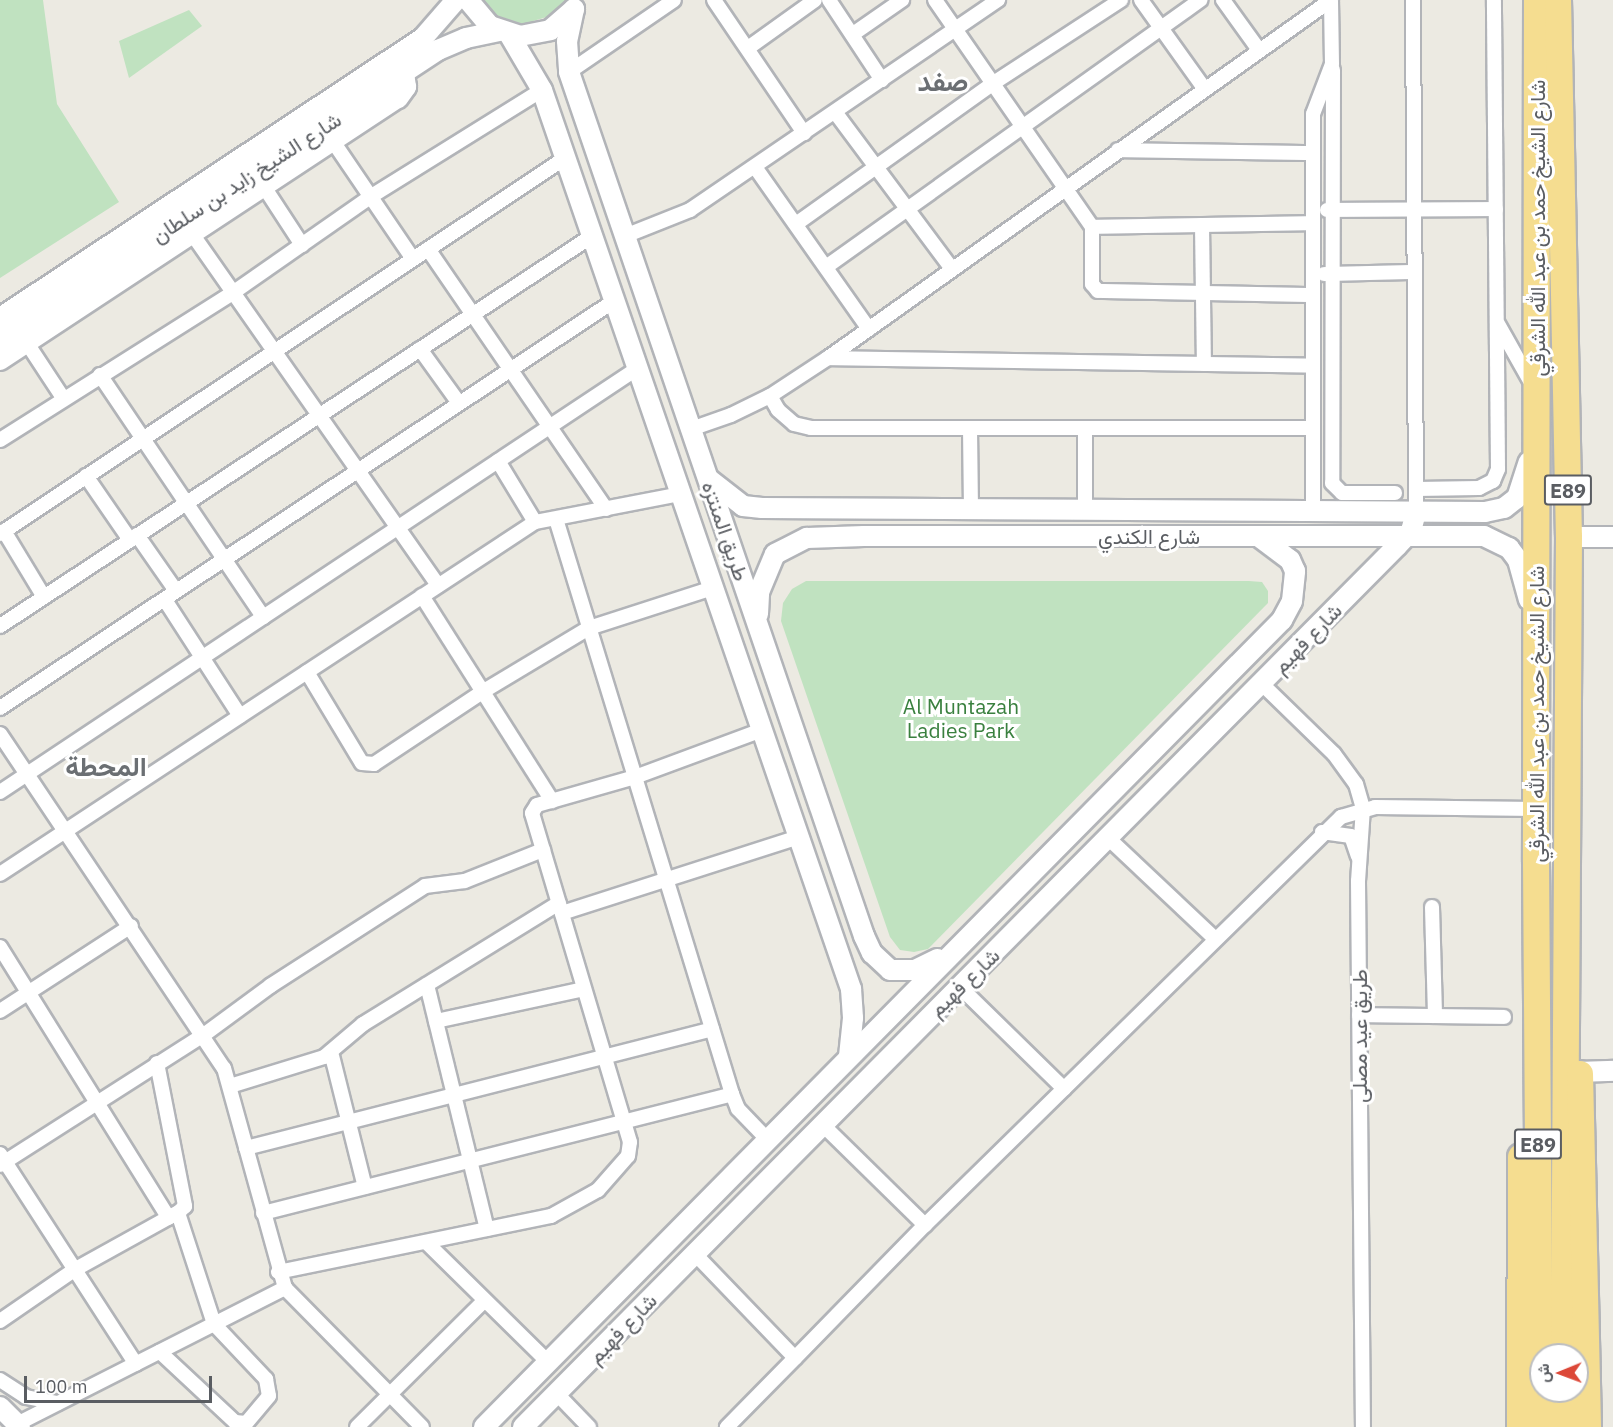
<!DOCTYPE html>
<meta charset="utf-8">
<style>
body{margin:0}
#map{position:relative;width:1613px;height:1427px;overflow:hidden;background:#eceae2;font-family:"IBM Plex Sans",Vazirmatn,sans-serif}
div>[style]{position:absolute}
.green>*{inset:0;background:#c0e2c0}
.roads{filter:drop-shadow(2px 0 #b2b4b8) drop-shadow(-2px 0 #b2b4b8) drop-shadow(0 2px #b2b4b8) drop-shadow(0 -2px #b2b4b8)}
.street>*{height:14px;margin:-7px;padding:0 7px;transform-origin:7px;border-radius:7px;background:#fff}
.secondary>*{height:20px;margin:-10px;padding:0 10px;transform-origin:10px;border-radius:10px;background:#fff}
.highway>*{height:26px;margin:-13px;padding:0 13px;transform-origin:13px;border-radius:13px;background:#f5dd90}
span{translate:-50% -50%;white-space:nowrap;text-align:center;line-height:1.15;-webkit-text-stroke:6px #fff;paint-order:stroke}
.shield-label span{padding:2px 4px;background:#fff;border:2px solid;border-radius:4px;-webkit-text-stroke-width:0}
.shield-label{font-size:20px;color:#5a5d62;font-weight:700}
.street-label{font-size:21px;color:#5a5d62}
.park-label{font-size:21px;color:#3a803f}
.district-label{font-size:27px;color:#6b6f73;font-weight:700}
.north{position:absolute;left:1529px;top:1343px;width:60px;height:60px;box-sizing:border-box;background:#fff;border:2px solid #bdbec0;border-radius:50%;rotate:269deg;font-size:16px;font-weight:700;line-height:24px;text-align:center;color:#5a5d62}
.north::after{content:'';display:block;margin:auto;width:21px;height:27px;background:#dc4838;clip-path:polygon(50% 0,100% 100%,50% 72%,0 100%)}
.scale{position:absolute;left:24px;top:1376px;width:188px;height:27px;box-sizing:border-box;border:3px solid #5a5d62;border-top:0;padding-left:8px;font-size:18px;line-height:21px;white-space:nowrap;color:#5a5d62;-webkit-text-stroke:4px #fff;paint-order:stroke}
</style>
<div id="map">
<div class="green">
<i style="clip-path:polygon(0 0,43px 0,57px 104px,119px 202px,0 278px)"></i>
<i style="clip-path:polygon(482px 0,566px 0,550px 16px,523px 24px,495px 15px)"></i>
<i style="clip-path:polygon(189px 10px,202px 26px,129px 78px,119px 41px)"></i>
<i style="clip-path:polygon(806px 581px,1249px 581px,1262px 582px,1268px 591px,1268px 603px,928px 949px,914px 952px,900px 950px,890px 937px,781px 621px,783px 603px,792px 589px)"></i>
</div>
<div class="roads">
<div class="street">
<i style="left:714px;top:0;width:161px;rotate:55.9deg"></i>
<i style="left:829px;top:0;width:96px;rotate:56.5deg"></i>
<i style="left:935px;top:0;width:276px;rotate:55.3deg"></i>
<i style="left:1092px;top:227px;width:57px;rotate:90deg"></i>
<i style="left:1092px;top:284px;width:9px;rotate:49deg"></i>
<i style="left:1098px;top:291px;width:215px;rotate:1.1deg"></i>
<i style="left:1141px;top:0;width:108px;rotate:54.4deg"></i>
<i style="left:1223px;top:0;width:62px;rotate:54.2deg"></i>
<i style="left:1413px;top:0;width:512px;rotate:89.66deg"></i>
<i style="left:853px;top:34px;width:60px;rotate:-34.8deg"></i>
<i style="left:748px;top:48px;width:82px;rotate:-35.6deg"></i>
<i style="left:1333px;top:70px;width:413px;rotate:90.1deg"></i>
<i style="left:1332px;top:483px;width:14px;rotate:45deg"></i>
<i style="left:1342px;top:493px;width:53px"></i>
<i style="left:569px;top:72px;width:127px;rotate:-34.4deg"></i>
<i style="left:835px;top:112px;width:196px;rotate:53.3deg"></i>
<i style="left:328px;top:134px;width:151px;rotate:55.8deg"></i>
<i style="left:1118px;top:150px;width:195px;rotate:0.9deg"></i>
<i style="left:755px;top:167px;width:198px;rotate:54.9deg"></i>
<i style="left:259px;top:179px;width:79px;rotate:56.9deg"></i>
<i style="left:1327px;top:210px;width:169px;rotate:-0.3deg"></i>
<i style="left:796px;top:224px;width:241px;rotate:-35.5deg"></i>
<i style="left:992px;top:84px;width:154px;rotate:-33.1deg"></i>
<i style="left:1202px;top:225px;width:139px;rotate:89.2deg"></i>
<i style="left:1092px;top:227px;width:221px;rotate:-1deg"></i>
<i style="left:188px;top:228px;width:436px;rotate:55deg"></i>
<i style="left:625px;top:236px;width:70px;rotate:-21.8deg"></i>
<i style="left:690px;top:210px;width:373px;rotate:-34.3deg"></i>
<i style="left:428px;top:249px;width:315px;rotate:55.6deg"></i>
<i style="left:826px;top:267px;width:460px;rotate:-35.5deg"></i>
<i style="left:1324px;top:274px;width:90px;rotate:-1.3deg"></i>
<i style="left:1498px;top:324px;width:71px;rotate:60.6deg"></i>
<i style="left:23px;top:337px;width:73px;rotate:56.7deg"></i>
<i style="left:420px;top:349px;width:67px;rotate:54.2deg"></i>
<i style="left:828px;top:358px;width:485px;rotate:0.9deg"></i>
<i style="left:100px;top:375px;width:292px;rotate:56deg"></i>
<i style="left:770px;top:396px;width:16px;rotate:60deg"></i>
<i style="left:778px;top:410px;width:21px;rotate:41deg"></i>
<i style="left:794px;top:424px;width:17px;rotate:13deg"></i>
<i style="left:811px;top:428px;width:502px"></i>
<i style="left:970px;top:428px;width:80px;rotate:89.3deg"></i>
<i style="left:691px;top:429px;width:42px;rotate:-19.3deg"></i>
<i style="left:731px;top:415px;width:43px;rotate:-26deg"></i>
<i style="left:770px;top:396px;width:69px;rotate:-33.2deg"></i>
<i style="left:828px;top:358px;width:617px;rotate:-35.44deg"></i>
<i style="left:0;top:440px;width:277px;rotate:-32.3deg"></i>
<i style="left:234px;top:292px;width:166px;rotate:-34.9deg"></i>
<i style="left:370px;top:197px;width:203px;rotate:-31.9deg"></i>
<i style="left:498px;top:461px;width:71px;rotate:58.8deg"></i>
<i style="left:86px;top:476px;width:78px;rotate:55.5deg"></i>
<i style="left:1416px;top:489px;width:63px;rotate:-0.9deg"></i>
<i style="left:1479px;top:488px;width:16px;rotate:-27deg"></i>
<i style="left:1493px;top:481px;width:13px;rotate:-67deg"></i>
<i style="left:1498px;top:469px;width:469px;rotate:-90.5deg"></i>
<i style="left:1085px;top:509px;width:81px;rotate:-90deg"></i>
<i style="left:1313px;top:510px;width:396px;rotate:-90deg"></i>
<i style="left:1313px;top:114px;width:53px;rotate:-69.2deg"></i>
<i style="left:1332px;top:64px;width:63px;rotate:-90.9deg"></i>
<i style="left:556px;top:519px;width:601px;rotate:72.98deg"></i>
<i style="left:732px;top:1094px;width:16px;rotate:68deg"></i>
<i style="left:738px;top:1109px;width:42px;rotate:46deg"></i>
<i style="left:4px;top:531px;width:77px;rotate:58.8deg"></i>
<i style="left:0;top:534px;width:679px;rotate:-33.64deg"></i>
<i style="left:137px;top:535px;width:68px;rotate:55.1deg"></i>
<i style="left:422px;top:596px;width:243px;rotate:57.6deg"></i>
<i style="left:165px;top:600px;width:138px;rotate:57.1deg"></i>
<i style="left:0;top:626px;width:709px;rotate:-33.38deg"></i>
<i style="left:307px;top:672px;width:106px;rotate:58.9deg"></i>
<i style="left:362px;top:763px;width:12px;rotate:5deg"></i>
<i style="left:374px;top:764px;width:132px;rotate:-33.6deg"></i>
<i style="left:484px;top:691px;width:122px;rotate:-31deg"></i>
<i style="left:589px;top:628px;width:130px;rotate:-17.9deg"></i>
<i style="left:1262px;top:684px;width:100px;rotate:44.2deg"></i>
<i style="left:1334px;top:754px;width:37px;rotate:54deg"></i>
<i style="left:1356px;top:784px;width:25px;rotate:74deg"></i>
<i style="left:1363px;top:808px;width:73px;rotate:93.9deg"></i>
<i style="left:1358px;top:881px;width:546px;rotate:89.48deg"></i>
<i style="left:0;top:708px;width:737px;rotate:-33.54deg"></i>
<i style="left:0;top:734px;width:402px;rotate:56.2deg"></i>
<i style="left:224px;top:1068px;width:228px;rotate:74.5deg"></i>
<i style="left:285px;top:1288px;width:195px;rotate:45.4deg"></i>
<i style="left:0;top:792px;width:766px;rotate:-33.61deg"></i>
<i style="left:1322px;top:832px;width:29px;rotate:8deg"></i>
<i style="left:1351px;top:836px;width:21px;rotate:71deg"></i>
<i style="left:1108px;top:838px;width:146px;rotate:43.3deg"></i>
<i style="left:0;top:874px;width:640px;rotate:-33.34deg"></i>
<i style="left:535px;top:522px;width:149px;rotate:-10.9deg"></i>
<i style="left:1432px;top:907px;width:109px;rotate:88.4deg"></i>
<i style="left:562px;top:913px;width:249px;rotate:-17.8deg"></i>
<i style="left:0;top:947px;width:319px;rotate:58.1deg"></i>
<i style="left:427px;top:985px;width:251px;rotate:76.2deg"></i>
<i style="left:959px;top:986px;width:147px;rotate:44.4deg"></i>
<i style="left:0;top:1011px;width:156px;rotate:-33deg"></i>
<i style="left:1359px;top:1015px;width:145px;rotate:0.8deg"></i>
<i style="left:436px;top:1021px;width:151px;rotate:-12.2deg"></i>
<i style="left:331px;top:1052px;width:139px;rotate:75.9deg"></i>
<i style="left:157px;top:1063px;width:146px;rotate:78.9deg"></i>
<i style="left:185px;top:1206px;width:10px;rotate:135deg"></i>
<i style="left:178px;top:1213px;width:117px;rotate:72deg"></i>
<i style="left:214px;top:1324px;width:76px;rotate:46.6deg"></i>
<i style="left:266px;top:1379px;width:17px;rotate:80deg"></i>
<i style="left:269px;top:1396px;width:35px;rotate:130deg"></i>
<i style="left:246px;top:1423px;width:11px;rotate:-175deg"></i>
<i style="left:235px;top:1422px;width:103px;rotate:-137deg"></i>
<i style="left:230px;top:1086px;width:98px;rotate:-17.1deg"></i>
<i style="left:324px;top:1057px;width:51px;rotate:-40.2deg"></i>
<i style="left:363px;top:1024px;width:230px;rotate:-31.7deg"></i>
<i style="left:246px;top:1148px;width:481px;rotate:-14.3deg"></i>
<i style="left:0;top:1154px;width:250px;rotate:57.1deg"></i>
<i style="left:0;top:1165px;width:243px;rotate:-32.6deg"></i>
<i style="left:205px;top:1034px;width:81px;rotate:-36.4deg"></i>
<i style="left:270px;top:986px;width:184px;rotate:-32.8deg"></i>
<i style="left:425px;top:886px;width:40px;rotate:-7.1deg"></i>
<i style="left:465px;top:881px;width:84px;rotate:-21.7deg"></i>
<i style="left:263px;top:1213px;width:484px;rotate:-14.2deg"></i>
<i style="left:925px;top:1225px;width:583px;rotate:-44.44deg"></i>
<i style="left:1341px;top:817px;width:35px;rotate:-16deg"></i>
<i style="left:1375px;top:807px;width:161px;rotate:0.7deg"></i>
<i style="left:426px;top:1242px;width:170px;rotate:44.5deg"></i>
<i style="left:695px;top:1254px;width:144px;rotate:46.1deg"></i>
<i style="left:795px;top:1358px;width:97px;rotate:134.6deg"></i>
<i style="left:278px;top:1272px;width:279px;rotate:-11.6deg"></i>
<i style="left:551px;top:1216px;width:54px;rotate:-29deg"></i>
<i style="left:598px;top:1190px;width:45px;rotate:-48.6deg"></i>
<i style="left:628px;top:1156px;width:14px;rotate:-82deg"></i>
<i style="left:630px;top:1142px;width:343px;rotate:-106.6deg"></i>
<i style="left:532px;top:813px;width:9px;rotate:-58deg"></i>
<i style="left:537px;top:805px;width:102px;rotate:-15.9deg"></i>
<i style="left:635px;top:777px;width:135px;rotate:-20.3deg"></i>
<i style="left:0;top:1321px;width:90px;rotate:-34.6deg"></i>
<i style="left:74px;top:1270px;width:118px;rotate:-29deg"></i>
<i style="left:795px;top:1358px;width:186px;rotate:-45.7deg"></i>
<i style="left:925px;top:1225px;width:143px;rotate:-135.6deg"></i>
<i style="left:0;top:1380px;width:31px;rotate:33deg"></i>
<i style="left:26px;top:1397px;width:32px;rotate:11deg"></i>
<i style="left:557px;top:1394px;width:46px;rotate:45.9deg"></i>
<i style="left:17px;top:1424px;width:301px;rotate:-26.9deg"></i>
<i style="left:357px;top:1427px;width:179px;rotate:-44.8deg"></i>
</div>
<div class="secondary">
<i style="left:468px;top:0;width:34px;rotate:50deg"></i>
<i style="left:490px;top:26px;width:32px;rotate:18deg"></i>
<i style="left:520px;top:36px;width:31px;rotate:-11deg"></i>
<i style="left:550px;top:30px;width:32px;rotate:-41deg"></i>
<i style="left:574px;top:9px;width:33px;rotate:102deg"></i>
<i style="left:567px;top:41px;width:31px;rotate:86deg"></i>
<i style="left:569px;top:72px;width:913px;rotate:71.15deg"></i>
<i style="left:864px;top:936px;width:19px;rotate:65deg"></i>
<i style="left:872px;top:953px;width:25px;rotate:43deg"></i>
<i style="left:890px;top:970px;width:25px"></i>
<i style="left:915px;top:970px;width:25px;rotate:-26deg"></i>
<i style="left:509px;top:34px;width:65px;rotate:59.5deg"></i>
<i style="left:542px;top:90px;width:951px;rotate:71.03deg"></i>
<i style="left:851px;top:989px;width:29px;rotate:86deg"></i>
<i style="left:853px;top:1018px;width:39px;rotate:96deg"></i>
<i style="left:0;top:318px;width:507px;rotate:-33.5deg"></i>
<i style="left:423px;top:38px;width:50px;rotate:-49deg"></i>
<i style="left:0;top:339px;width:525px;rotate:-33.42deg"></i>
<i style="left:438px;top:50px;width:30px;rotate:-23deg"></i>
<i style="left:466px;top:38px;width:34px;rotate:-12deg"></i>
<i style="left:0;top:360px;width:476px;rotate:-33.4deg"></i>
<i style="left:398px;top:98px;width:14px;rotate:-54deg"></i>
<i style="left:406px;top:87px;width:14px;rotate:-98deg"></i>
<i style="left:710px;top:480px;width:42px;rotate:38.2deg"></i>
<i style="left:743px;top:506px;width:19px;rotate:6deg"></i>
<i style="left:762px;top:508px;width:723px;rotate:0.32deg"></i>
<i style="left:1485px;top:512px;width:19px;rotate:-12deg"></i>
<i style="left:1504px;top:508px;width:16px;rotate:-38deg"></i>
<i style="left:1517px;top:498px;width:38px;rotate:-72deg"></i>
<i style="left:1569px;top:537px;width:44px"></i>
<i style="left:758px;top:614px;width:22px;rotate:-87deg"></i>
<i style="left:759px;top:592px;width:41px;rotate:-67.2deg"></i>
<i style="left:775px;top:554px;width:36px;rotate:-27deg"></i>
<i style="left:807px;top:538px;width:57px;rotate:-2deg"></i>
<i style="left:864px;top:536px;width:620px"></i>
<i style="left:1484px;top:536px;width:28px;rotate:26deg"></i>
<i style="left:1509px;top:548px;width:15px;rotate:53deg"></i>
<i style="left:1518px;top:560px;width:41px;rotate:74.6deg"></i>
<i style="left:1579px;top:1072px;width:34px;rotate:-2deg"></i>
<i style="left:0;top:1407px;width:28px;rotate:45deg"></i>
<i style="left:484px;top:1427px;width:1135px;rotate:-45.32deg"></i>
<i style="left:1282px;top:620px;width:21px;rotate:-62deg"></i>
<i style="left:1292px;top:601px;width:30px;rotate:-84deg"></i>
<i style="left:1295px;top:571px;width:12px;rotate:-114deg"></i>
<i style="left:1290px;top:560px;width:40px;rotate:-143deg"></i>
<i style="left:523px;top:1427px;width:1241px;rotate:-45.23deg"></i>
<i style="left:1397px;top:546px;width:21px;rotate:-47deg"></i>
<i style="left:1411px;top:531px;width:20px;rotate:-75deg"></i>
</div>
<div class="highway">
<i style="left:1537px;top:0;width:862px;rotate:90.07deg"></i>
<i style="left:1536px;top:862px;width:565px;rotate:89.59deg"></i>
<i style="left:1558px;top:0;width:537px;rotate:88.83deg"></i>
<i style="left:1569px;top:537px;width:818px;rotate:90.35deg"></i>
<i style="left:1580px;top:1074px;width:353px;rotate:88.7deg"></i>
<i style="left:1520px;top:1427px;width:270px;rotate:-89.8deg"></i>
<i style="left:1564px;top:1427px;width:36px;rotate:-90deg"></i>
</div>
</div>
<div class="shield-label">
<span style="left:1568px;top:490px">E89</span>
<span style="left:1538px;top:1144px">E89</span>
</div>
<div class="street-label">
<span style="left:246px;top:177px;rotate:-33deg">شارع الشيخ زايد بن سلطان</span>
<span style="left:1537px;top:228px;rotate:-90deg">شارع الشيخ حمد بن عبد الله الشرقي</span>
<span style="left:726px;top:531px;rotate:71deg">طريق المنتزه</span>
<span style="left:1149px;top:536px">شارع الكندي</span>
<span style="left:1307px;top:638px;rotate:-46deg">شارع فهيم</span>
<span style="left:1536px;top:714px;rotate:-90deg">شارع الشيخ حمد بن عبد الله الشرقي</span>
<span style="left:964px;top:982px;rotate:-44deg">شارع فهيم</span>
<span style="left:1359px;top:1036px;rotate:-90deg">طريق عيد مصلى</span>
<span style="left:622px;top:1328px;rotate:-46deg">شارع فهيم</span>
</div>
<div class="park-label">
<span style="left:961px;top:718px">Al Muntazah<br>Ladies Park</span>
</div>
<div class="district-label">
<span style="left:943px;top:81px">صفد</span>
<span style="left:106px;top:766px">المحطة</span>
</div>
<div class="north">ش</div>
<div class="scale">100 m</div>
</div>
